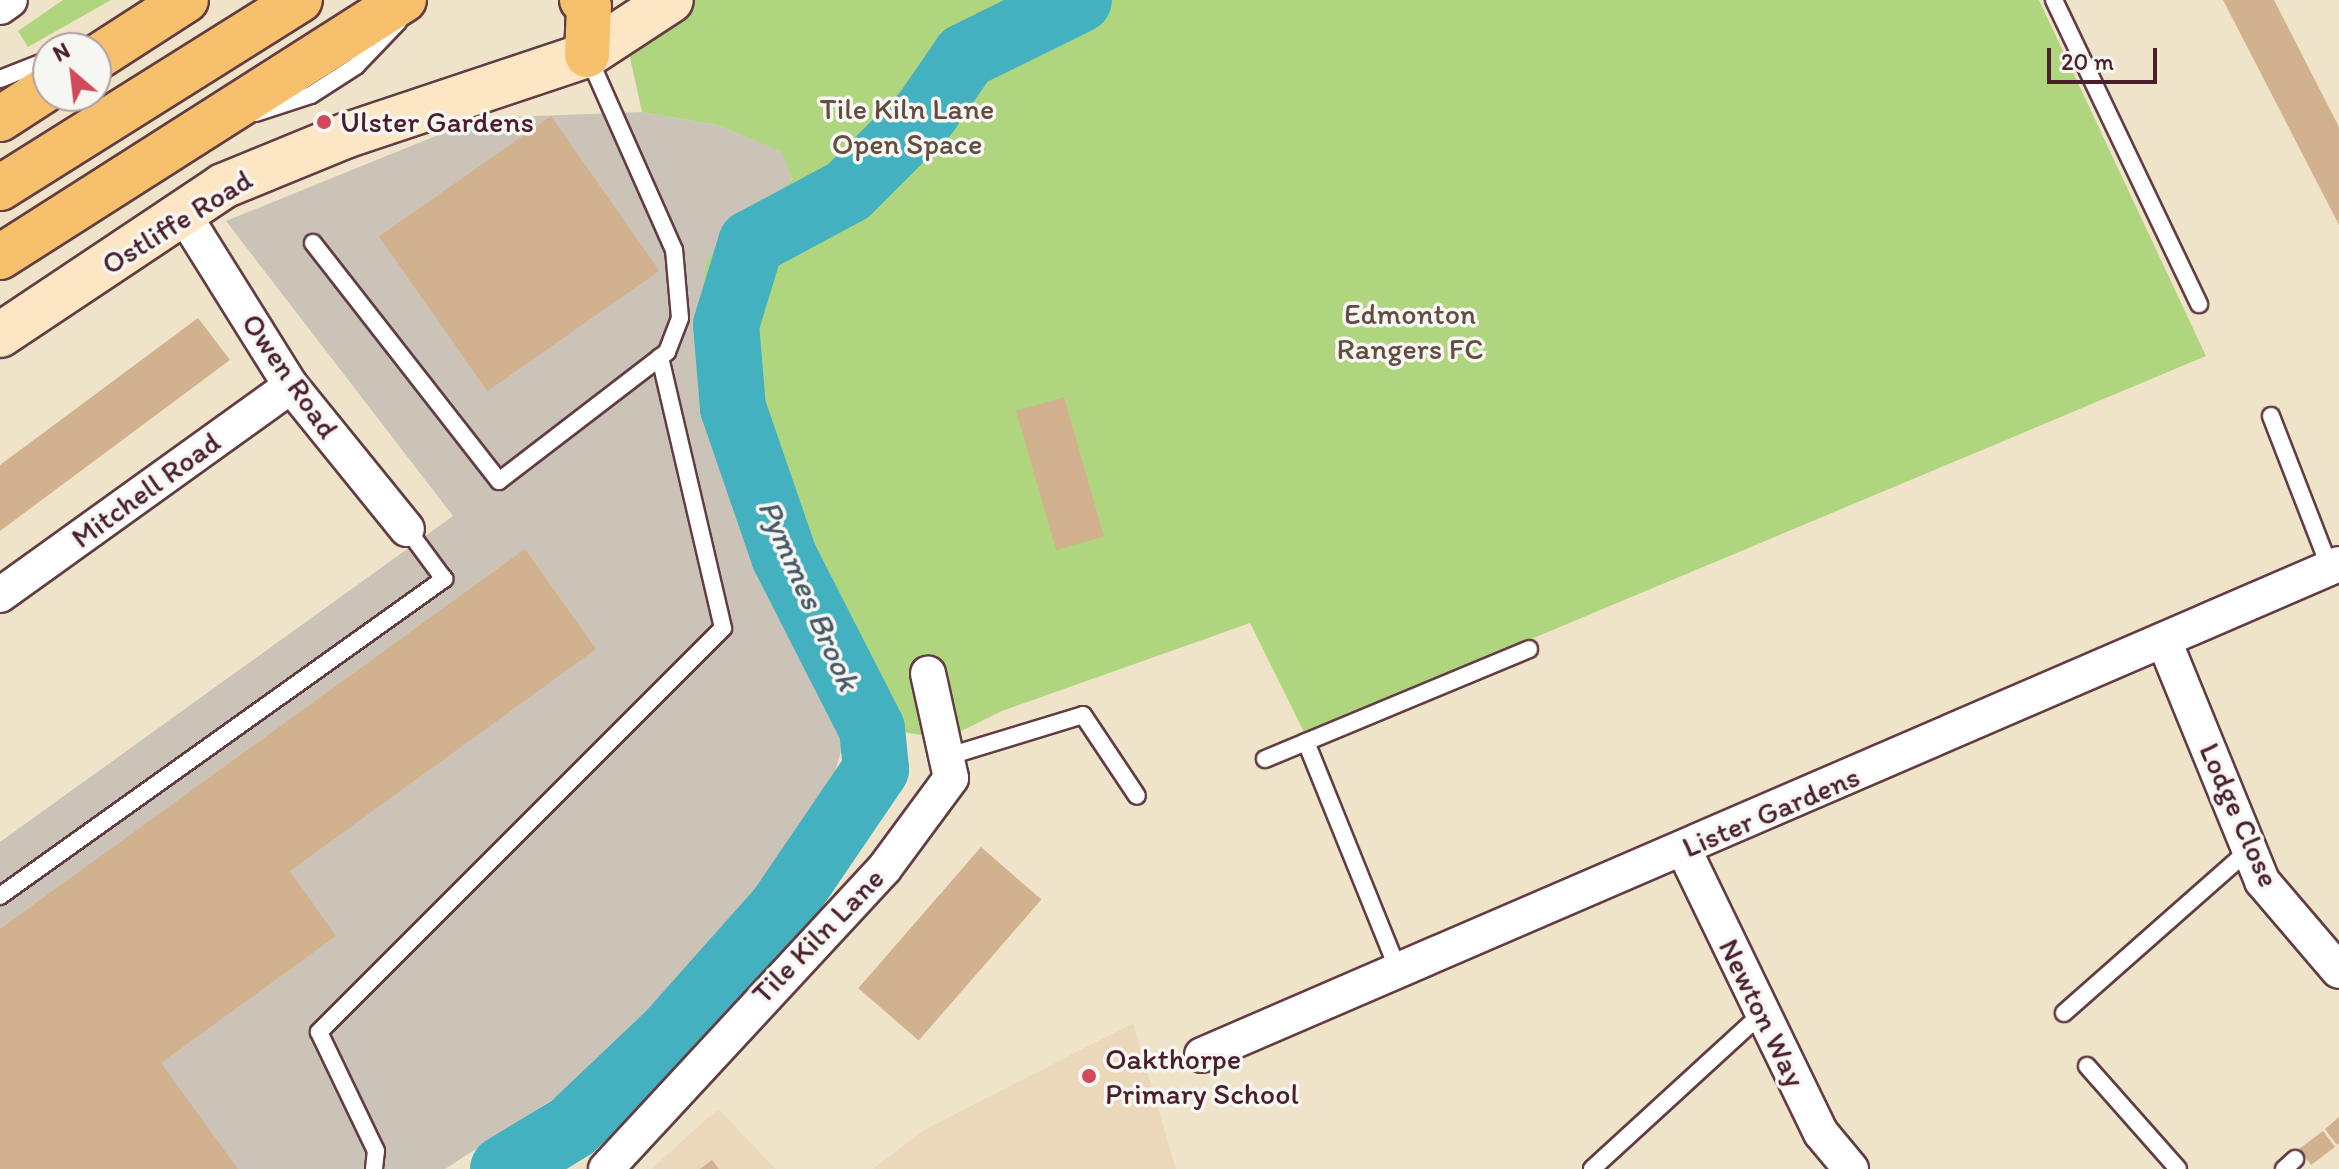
<!DOCTYPE html>
<style>
body{margin:0}
#map{position:relative;width:2339px;height:1169px;overflow:hidden;background:#efe4c9;font-family:Itim,sans-serif}
div>[style]{position:absolute}
.built>*{inset:0;background:#ebd8ba}
.industrial>*{inset:0;background:#cbc3b8}
.green>*{inset:0;background:#b0d57f}
.river>*{height:66px;margin:-33px;padding:0 33px;transform-origin:33px;border-radius:33px;background:#43b1bf}
.building>*{inset:0;background:#d2b28e;transform-origin:0 0}
.roads{filter:drop-shadow(2px 0 #633d43) drop-shadow(-2px 0 #633d43) drop-shadow(0 2px #633d43) drop-shadow(0 -2px #633d43)}
.lane>*{height:16px;margin:-8px;padding:0 8px;transform-origin:8px;border-radius:8px;background:#fff}
.street>*{height:34px;margin:-17px;padding:0 17px;transform-origin:17px;border-radius:17px;background:#fff}
.secondary>*{height:44px;margin:-22px;padding:0 22px;transform-origin:22px;border-radius:22px;background:#fce6c4}
.highway>*{height:44px;margin:-22px;padding:0 22px;transform-origin:22px;border-radius:22px;background:#f7c06c}
.dots>*{width:22px;height:22px;translate:-50% -50%;box-sizing:border-box;border:4px solid #f6f6f2;border-radius:50%}
span{translate:-50% -50%;white-space:nowrap;text-align:center;line-height:1.15;-webkit-text-stroke:7px #f6f6f2;paint-order:stroke}
.park-label{font-size:30px;color:#644c40}
.poi-label{font-size:30px;color:#4a1f2b}
.left{translate:0 -50%;text-align:left}
.street-label{font-size:30px;color:#4a1f2b}
.water-label{font-size:32px;color:#475966;font-style:italic}
.north{position:absolute;left:32px;top:32px;width:80px;height:80px;box-sizing:border-box;background:#f6f6f2;border:2px solid #b1a0a2;border-radius:50%;rotate:332deg;font-size:22px;font-weight:700;line-height:32px;text-align:center;color:#4a1f2b}
.north::after{content:'';display:block;margin:auto;width:28px;height:36px;background:#d1495b;clip-path:polygon(50% 0,100% 100%,50% 72%,0 100%)}
.scale{position:absolute;left:2047px;top:48px;width:110px;height:36px;box-sizing:border-box;border:4px solid #4a1f2b;border-top:0;padding-left:10px;font-size:24px;line-height:28px;white-space:nowrap;color:#4a1f2b;-webkit-text-stroke:6px #f6f6f2;paint-order:stroke}
</style>
<div id="map">
<div class="built">
<i style="clip-path:polygon(1133px 1023px,1176px 1169px,873px 1169px,924px 1130px)"></i>
<i style="clip-path:polygon(718px 1109px,776px 1169px,651px 1169px)"></i>
</div>
<div class="industrial">
<i style="clip-path:polygon(642px 112px,717px 125px,783px 152px,792px 181px,706px 261px,756px 550px,849px 723px,826px 804px,682px 1003px,612px 1061px,445px 1169px,0 1169px,0 842px,453px 516px,226px 221px,480px 118px)"></i>
</div>
<div class="green">
<i style="clip-path:polygon(63px 0,111px 0,28px 47px,18px 31px)"></i>
<i style="clip-path:polygon(693px 0,2039px 0,2206px 356px,1305px 734px,1250px 623px,1002px 711px,945px 739px,849px 723px,756px 550px,697px 359px,706px 261px,792px 180px,782px 152px,717px 125px,642px 112px,629px 53px)"></i>
</div>
<div class="river">
<i style="left:503px;top:1169px;width:81px;rotate:-31.3deg"></i>
<i style="left:572px;top:1127px;width:135px;rotate:-43.5deg"></i>
<i style="left:670px;top:1034px;width:167px;rotate:-48.4deg"></i>
<i style="left:781px;top:909px;width:169px;rotate:-55.8deg"></i>
<i style="left:876px;top:769px;width:40px;rotate:-95.7deg"></i>
<i style="left:872px;top:729px;width:194px;rotate:-117deg"></i>
<i style="left:784px;top:556px;width:157px;rotate:-109deg"></i>
<i style="left:733px;top:408px;width:83px;rotate:-94.8deg"></i>
<i style="left:726px;top:325px;width:86px;rotate:-73deg"></i>
<i style="left:751px;top:243px;width:110px;rotate:-28.2deg"></i>
<i style="left:848px;top:191px;width:110px;rotate:-45deg"></i>
<i style="left:926px;top:113px;width:69px;rotate:-55.6deg"></i>
<i style="left:965px;top:56px;width:127px;rotate:-26.2deg"></i>
</div>
<div class="building">
<i style="clip-path:polygon(2223px 0,2274px 0,2339px 127px,2339px 225px)"></i>
<i style="left:551px;top:116px;width:189px;height:210px;rotate:55deg"></i>
<i style="clip-path:polygon(198px 318px,230px 360px,0 531px,0 465px)"></i>
<i style="left:1064px;top:397px;width:145px;height:50px;rotate:74deg"></i>
<i style="clip-path:polygon(525px 549px,596px 649px,290px 871px,336px 936px,161px 1063px,238px 1169px,0 1169px,0 929px)"></i>
<i style="left:981px;top:847px;width:80px;height:187px;rotate:41deg"></i>
<i style="clip-path:polygon(2339px 1117px,2339px 1143px,2337px 1145px,2325px 1129px)"></i>
<i style="left:2323px;top:1131px;width:20px;height:30px;rotate:53deg"></i>
<i style="clip-path:polygon(712px 1160px,719px 1169px,700px 1169px)"></i>
</div>
<div class="roads">
<div class="lane">
<i style="left:2054px;top:0;width:337px;rotate:64.5deg"></i>
<i style="left:0;top:79px;width:52px;rotate:-21.6deg"></i>
<i style="left:256px;top:113px;width:58px;rotate:-18.1deg"></i>
<i style="left:311px;top:95px;width:54px;rotate:-32.8deg"></i>
<i style="left:356px;top:66px;width:61px;rotate:-46.3deg"></i>
<i style="left:313px;top:243px;width:302px;rotate:52deg"></i>
<i style="left:499px;top:481px;width:212px;rotate:-37.5deg"></i>
<i style="left:667px;top:352px;width:36px;rotate:-69deg"></i>
<i style="left:680px;top:318px;width:68px;rotate:-95deg"></i>
<i style="left:674px;top:250px;width:212px;rotate:-113.9deg"></i>
<i style="left:2271px;top:416px;width:163px;rotate:68.8deg"></i>
<i style="left:1306px;top:742px;width:248px;rotate:68deg"></i>
<i style="left:949px;top:756px;width:140px;rotate:-17deg"></i>
<i style="left:1083px;top:715px;width:97px;rotate:56.3deg"></i>
<i style="left:1265px;top:759px;width:286px;rotate:-22.6deg"></i>
<i style="left:0;top:896px;width:546px;rotate:-35.53deg"></i>
<i style="left:444px;top:579px;width:62px;rotate:-126.5deg"></i>
<i style="left:2064px;top:1013px;width:247px;rotate:-41.4deg"></i>
<i style="left:2087px;top:1066px;width:137px;rotate:48.5deg"></i>
<i style="left:374px;top:1169px;width:18px;rotate:-84deg"></i>
<i style="left:376px;top:1151px;width:132px;rotate:-115.6deg"></i>
<i style="left:319px;top:1032px;width:571px;rotate:-45deg"></i>
<i style="left:723px;top:628px;width:278px;rotate:-103.1deg"></i>
<i style="left:1592px;top:1169px;width:229px;rotate:-42.5deg"></i>
<i style="left:2284px;top:1169px;width:15px;rotate:-42deg"></i>
</div>
<div class="street">
<i style="left:0;top:7px;width:12px;rotate:-35deg"></i>
<i style="left:184px;top:215px;width:202px;rotate:58deg"></i>
<i style="left:291px;top:386px;width:184px;rotate:51deg"></i>
<i style="left:0;top:595px;width:358px;rotate:-35.7deg"></i>
<i style="left:2165px;top:643px;width:257px;rotate:67.8deg"></i>
<i style="left:2262px;top:881px;width:118px;rotate:49.5deg"></i>
<i style="left:1684px;top:850px;width:314px;rotate:64.2deg"></i>
<i style="left:1821px;top:1133px;width:47px;rotate:50.2deg"></i>
<i style="left:1202px;top:1055px;width:1238px;rotate:-23.36deg"></i>
<i style="left:606px;top:1169px;width:409px;rotate:-47.2deg"></i>
<i style="left:884px;top:869px;width:113px;rotate:-53.6deg"></i>
<i style="left:951px;top:778px;width:107px;rotate:-102.4deg"></i>
</div>
<div class="secondary">
<i style="left:0;top:335px;width:268px;rotate:-33.7deg"></i>
<i style="left:223px;top:186px;width:132px;rotate:-22.3deg"></i>
<i style="left:345px;top:136px;width:255px;rotate:-18.5deg"></i>
<i style="left:587px;top:55px;width:100px;rotate:-33.2deg"></i>
</div>
<div class="highway">
<i style="left:582px;top:0;width:9px;rotate:41deg"></i>
<i style="left:589px;top:6px;width:49px;rotate:92.3deg"></i>
<i style="left:96px;top:58px;width:107px;rotate:-32.8deg"></i>
<i style="left:0;top:119px;width:57px;rotate:-32.9deg"></i>
<i style="left:0;top:188px;width:354px;rotate:-32.1deg"></i>
<i style="left:0;top:257px;width:479px;rotate:-32.5deg"></i>
</div>
</div>
<div class="dots">
<i style="left:324px;top:122px;background:#d1495b"></i>
<i style="left:1089px;top:1076px;background:#d1495b"></i>
</div>
<div class="park-label">
<span style="left:907px;top:126px">Tile Kiln Lane<br>Open Space</span>
<span style="left:1410px;top:331px">Edmonton<br>Rangers FC</span>
</div>
<div class="poi-label">
<span class="left" style="left:340px;top:122px">Ulster Gardens</span>
<span class="left" style="left:1105px;top:1076px">Oakthorpe<br>Primary School</span>
</div>
<div class="street-label">
<span style="left:177px;top:222px;rotate:-32deg">Ostliffe Road</span>
<span style="left:290px;top:376px;rotate:55deg">Owen Road</span>
<span style="left:146px;top:490px;rotate:-36deg">Mitchell Road</span>
<span style="left:1771px;top:812px;rotate:-23deg">Lister Gardens</span>
<span style="left:2239px;top:815px;rotate:66deg">Lodge Close</span>
<span style="left:818px;top:936px;rotate:-46deg">Tile Kiln Lane</span>
<span style="left:1762px;top:1013px;rotate:64deg">Newton Way</span>
</div>
<div class="water-label">
<span style="left:809px;top:595px;rotate:66deg">Pymmes Brook</span>
</div>
<div class="north">N</div>
<div class="scale">20 m</div>
</div>
